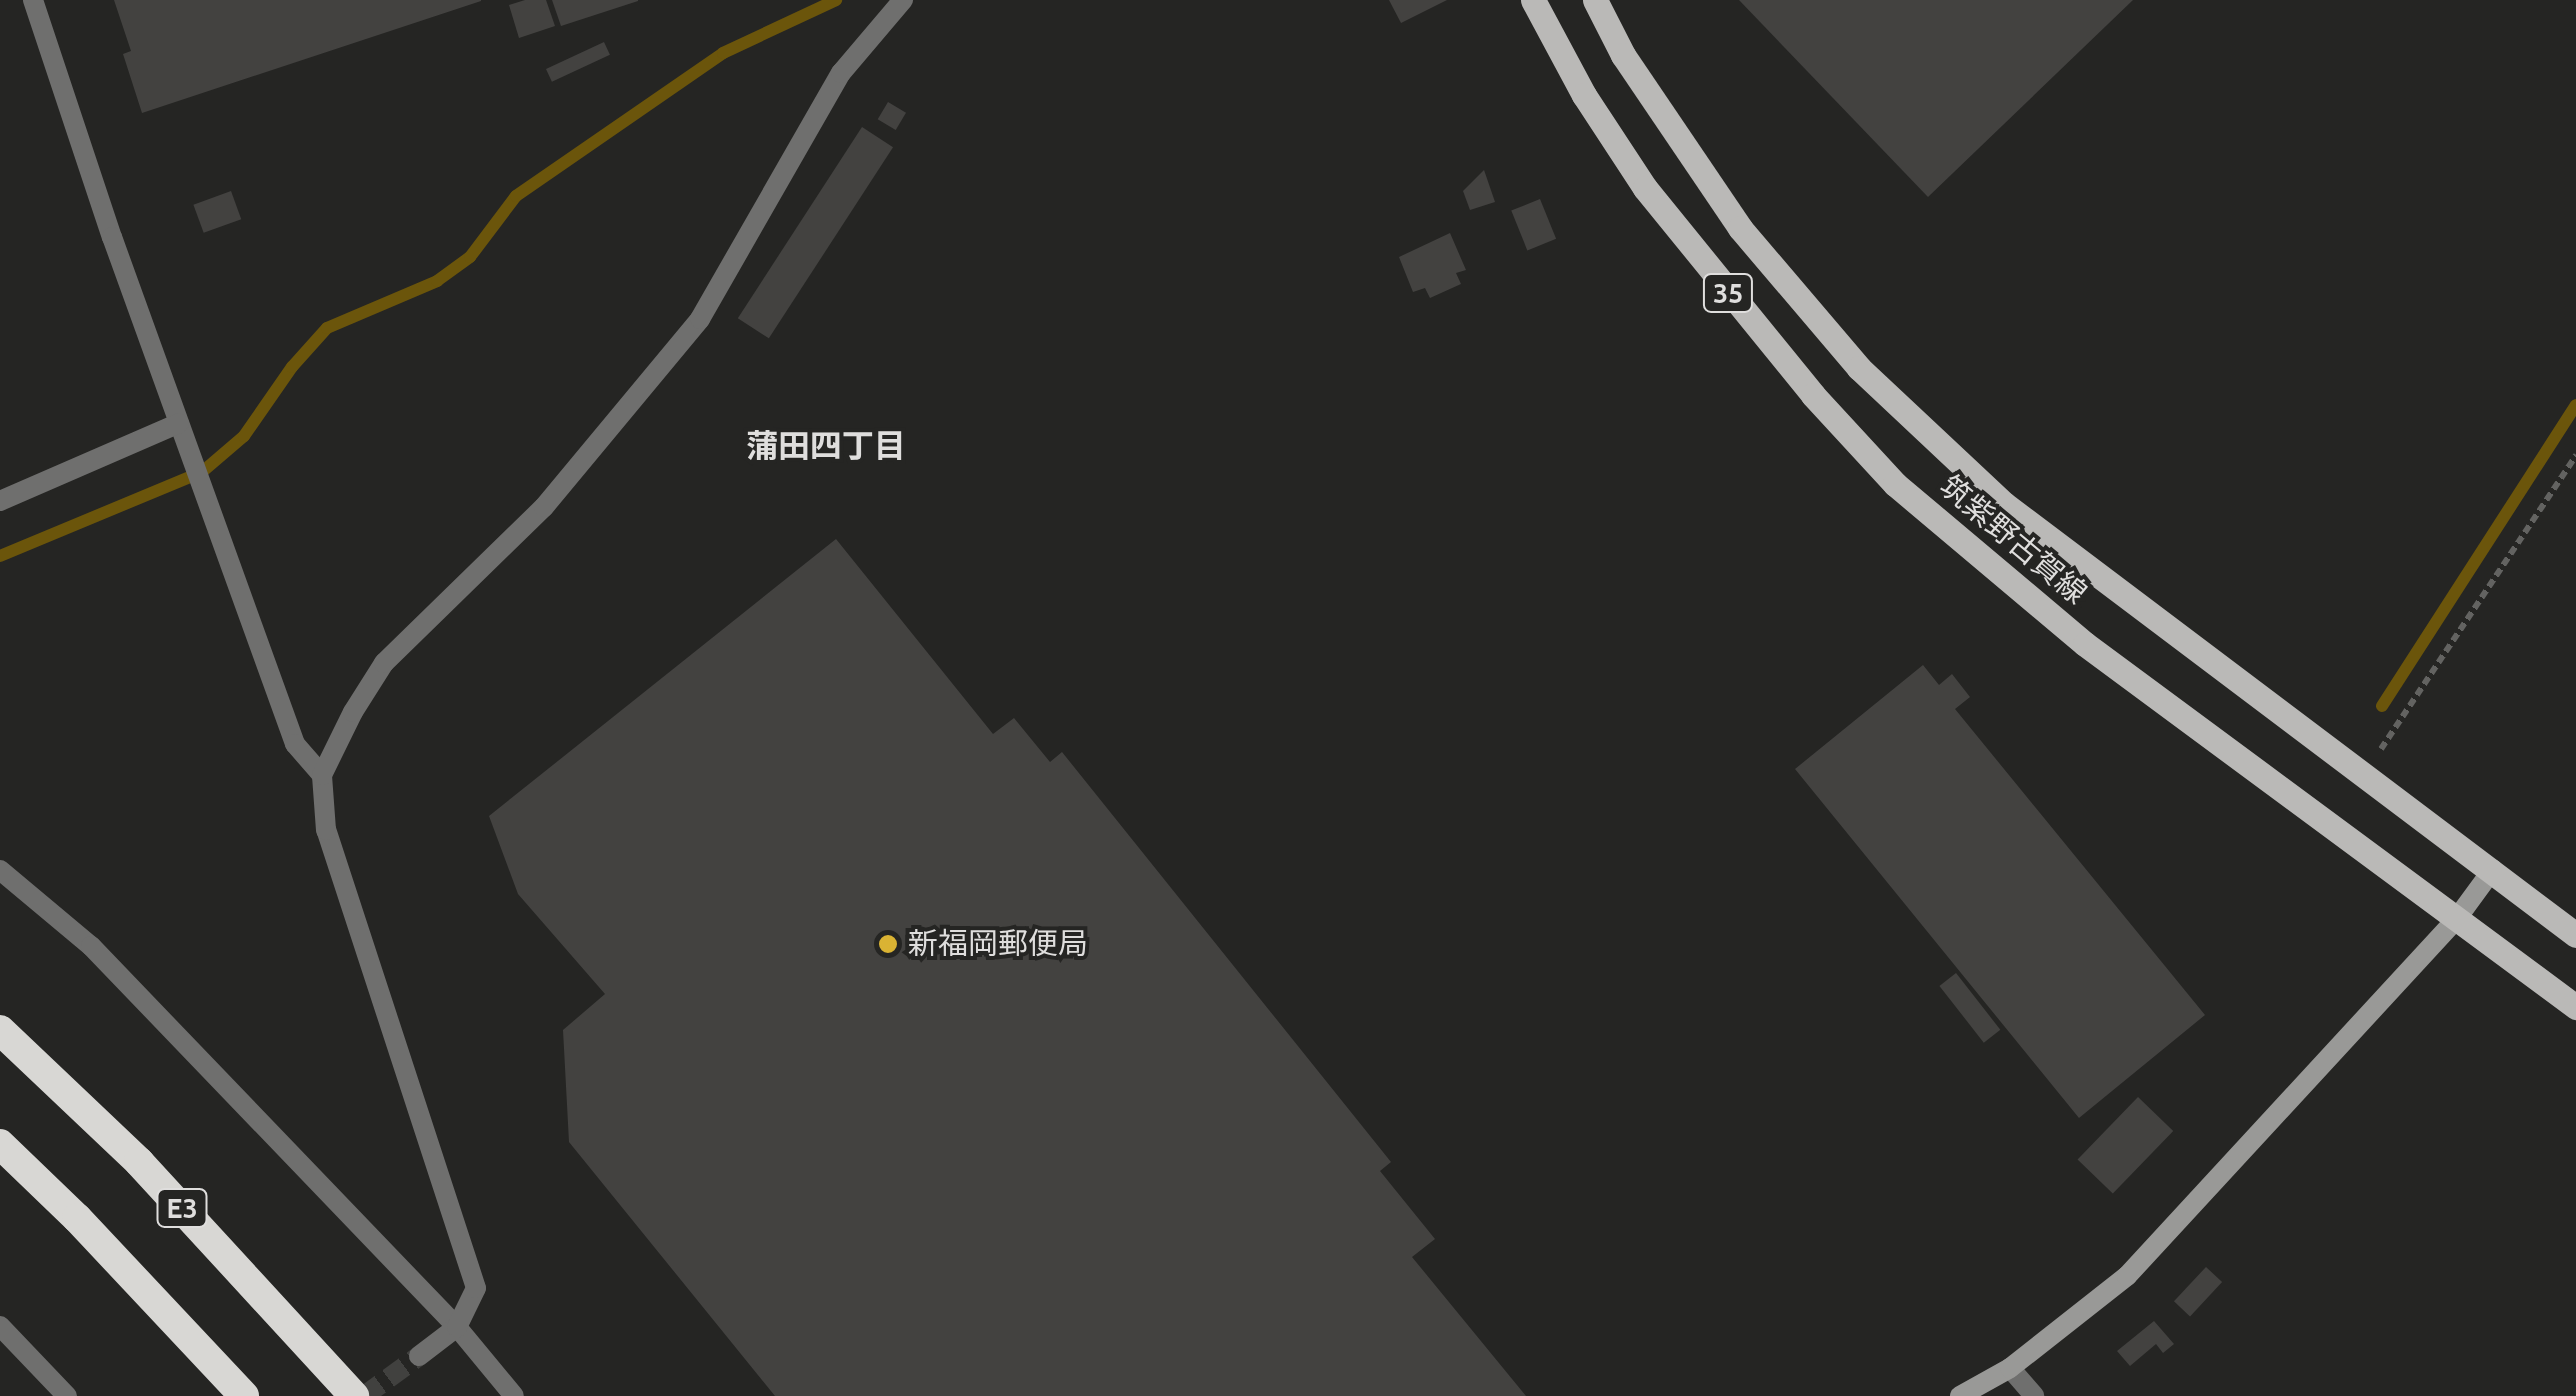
<!DOCTYPE html>
<meta charset="utf-8">
<style>
body{margin:0}
#map{position:relative;width:2576px;height:1396px;overflow:hidden;background:#252523;font-family:Cabin,"Noto Sans JP",sans-serif}
div>[style]{position:absolute}
.stream>*{height:12px;margin:-6px;padding:0 6px;transform-origin:6px;border-radius:6px;background:#6b550b}
.building>*{inset:0;background:#434240;transform-origin:0 0}
.street-tunnel>*{height:20px;margin-top:-10px;transform-origin:0;background:repeating-linear-gradient(90deg,#41413f 0 20px,transparent 0 30px)}
.path>*{height:6px;margin-top:-3px;transform-origin:0;background:repeating-linear-gradient(90deg,#636361 0 8px,transparent 0 13px)}
.street>*{height:20px;margin:-10px;padding:0 10px;transform-origin:10px;border-radius:10px;background:#6f6f6e}
.secondary>*{height:20px;margin:-10px;padding:0 10px;transform-origin:10px;border-radius:10px;background:#999997}
.primary>*{height:25px;margin:-12.5px;padding:0 12.5px;transform-origin:12.5px;border-radius:12.5px;background:#bab9b7}
.highway>*{height:30px;margin:-15px;padding:0 15px;transform-origin:15px;border-radius:15px;background:#d8d7d4}
.dots>*{width:28px;height:28px;translate:-50% -50%;box-sizing:border-box;border:5px solid #252523;border-radius:50%}
span{translate:-50% -50%;white-space:nowrap;text-align:center;line-height:1.15;-webkit-text-stroke:8px #252523;paint-order:stroke}
.shield-label span{padding:2px 8px;background:#252523;border:2px solid;border-radius:8px;-webkit-text-stroke-width:0}
.shield-label{font-size:28px;color:#dfdedd;font-weight:700}
.street-label{font-size:30px;color:#dfdedd}
.poi-label{font-size:30px;color:#dfdedd}
.left{translate:0 -50%;text-align:left}
.neighbourhood-label{font-size:32px;color:#dfdedd;font-weight:700}
</style>
<div id="map">
<div class="stream">
<i style="left:0;top:556px;width:219px;rotate:-22.6deg"></i>
<i style="left:202px;top:472px;width:55px;rotate:-40.6deg"></i>
<i style="left:244px;top:436px;width:84px;rotate:-55.2deg"></i>
<i style="left:292px;top:367px;width:52px;rotate:-48.1deg"></i>
<i style="left:327px;top:328px;width:120px;rotate:-23.1deg"></i>
<i style="left:437px;top:281px;width:41px;rotate:-36deg"></i>
<i style="left:470px;top:257px;width:76px;rotate:-53deg"></i>
<i style="left:516px;top:196px;width:252px;rotate:-34.6deg"></i>
<i style="left:723px;top:53px;width:125px;rotate:-25.1deg"></i>
<i style="left:2382px;top:706px;width:358px;rotate:-57.2deg"></i>
</div>
<div class="building">
<i style="clip-path:polygon(114px 0,481px 0,481px 1px,142px 113px,123px 54px,131px 51px)"></i>
<i style="clip-path:polygon(525px 0,546px 0,555px 26px,519px 38px,509px 5px)"></i>
<i style="clip-path:polygon(552px 0,638px 0,638px 1px,561px 26px)"></i>
<i style="clip-path:polygon(1389px 0,1447px 0,1401px 23px)"></i>
<i style="clip-path:polygon(1739px 0,2133px 0,1928px 197px)"></i>
<i style="left:604px;top:42px;width:14px;height:64px;rotate:65deg"></i>
<i style="left:888px;top:102px;width:21px;height:20px;rotate:31deg"></i>
<i style="left:862px;top:127px;width:37px;height:228px;rotate:33deg"></i>
<i style="clip-path:polygon(1484px 170px,1495px 202px,1470px 210px,1463px 191px)"></i>
<i style="left:231px;top:191px;width:30px;height:40px;rotate:70deg"></i>
<i style="left:1540px;top:199px;width:43px;height:31px;rotate:68deg"></i>
<i style="clip-path:polygon(1450px 233px,1466px 270px,1456px 273px,1461px 284px,1430px 298px,1425px 288px,1413px 292px,1399px 257px)"></i>
<i style="clip-path:polygon(836px 539px,993px 734px,1014px 718px,1050px 762px,1062px 752px,1391px 1162px,1380px 1171px,1435px 1239px,1412px 1257px,1526px 1396px,775px 1396px,569px 1142px,563px 1030px,605px 994px,518px 894px,489px 816px)"></i>
<i style="clip-path:polygon(1923px 665px,1939px 685px,1952px 674px,1970px 697px,1955px 709px,2205px 1015px,2079px 1118px,1795px 769px)"></i>
<i style="left:1956px;top:973px;width:72px;height:21px;rotate:52deg"></i>
<i style="left:2138px;top:1097px;width:49px;height:87px;rotate:44deg"></i>
<i style="left:2206px;top:1267px;width:22px;height:47px;rotate:43deg"></i>
<i style="clip-path:polygon(2154px 1321px,2174px 1344px,2163px 1353px,2156px 1344px,2130px 1366px,2117px 1351px)"></i>
</div>
<div class="street-tunnel">
<i style="left:364px;top:1396px;width:68px;rotate:-36deg"></i>
</div>
<div class="path">
<i style="left:2381px;top:749px;width:353px;rotate:-56.4deg"></i>
</div>
<div class="street">
<i style="left:33px;top:0;width:250px;rotate:71.6deg"></i>
<i style="left:112px;top:237px;width:539px;rotate:70.15deg"></i>
<i style="left:295px;top:744px;width:41px;rotate:48.9deg"></i>
<i style="left:0;top:501px;width:195px;rotate:-23.5deg"></i>
<i style="left:0;top:870px;width:119px;rotate:39.9deg"></i>
<i style="left:91px;top:946px;width:528px;rotate:46.15deg"></i>
<i style="left:457px;top:1327px;width:89px;rotate:50.4deg"></i>
<i style="left:0;top:1326px;width:97px;rotate:46.3deg"></i>
<i style="left:419px;top:1356px;width:48px;rotate:-37.3deg"></i>
<i style="left:457px;top:1327px;width:43px;rotate:-64deg"></i>
<i style="left:476px;top:1288px;width:482px;rotate:-108.1deg"></i>
<i style="left:326px;top:830px;width:55px;rotate:-94.2deg"></i>
<i style="left:322px;top:775px;width:70px;rotate:-63.8deg"></i>
<i style="left:353px;top:712px;width:58px;rotate:-57.7deg"></i>
<i style="left:384px;top:663px;width:223px;rotate:-44.3deg"></i>
<i style="left:544px;top:507px;width:244px;rotate:-50.3deg"></i>
<i style="left:700px;top:319px;width:284px;rotate:-60.2deg"></i>
<i style="left:841px;top:73px;width:96px;rotate:-49.7deg"></i>
<i style="left:2010px;top:1368px;width:37px;rotate:49deg"></i>
</div>
<div class="secondary">
<i style="left:1960px;top:1396px;width:57px;rotate:-29.2deg"></i>
<i style="left:2010px;top:1368px;width:149px;rotate:-38.2deg"></i>
<i style="left:2127px;top:1276px;width:483px;rotate:-47.3deg"></i>
<i style="left:2455px;top:921px;width:64px;rotate:-53.8deg"></i>
</div>
<div class="primary">
<i style="left:1533px;top:0;width:108px;rotate:61.8deg"></i>
<i style="left:1584px;top:95px;width:111px;rotate:56.7deg"></i>
<i style="left:1645px;top:188px;width:267px;rotate:50.9deg"></i>
<i style="left:1813px;top:395px;width:121px;rotate:47.3deg"></i>
<i style="left:1895px;top:484px;width:248px;rotate:40.1deg"></i>
<i style="left:2085px;top:644px;width:611px;rotate:36.48deg"></i>
<i style="left:1595px;top:0;width:62px;rotate:63deg"></i>
<i style="left:1623px;top:55px;width:209px;rotate:55.9deg"></i>
<i style="left:1740px;top:228px;width:184px;rotate:49.6deg"></i>
<i style="left:1859px;top:368px;width:199px;rotate:43.2deg"></i>
<i style="left:2004px;top:504px;width:716px;rotate:37deg"></i>
</div>
<div class="highway">
<i style="left:0;top:1030px;width:192px;rotate:43.5deg"></i>
<i style="left:139px;top:1162px;width:318px;rotate:47.4deg"></i>
<i style="left:0;top:1144px;width:107px;rotate:43.9deg"></i>
<i style="left:77px;top:1218px;width:244px;rotate:46.8deg"></i>
</div>
<div class="dots">
<i style="left:888px;top:944px;background:#dab333"></i>
</div>
<div class="shield-label">
<span style="left:1728px;top:293px">35</span>
<span style="left:182px;top:1208px">E3</span>
</div>
<div class="street-label">
<span style="left:2013px;top:540px;rotate:40deg">筑紫野古賀線</span>
</div>
<div class="poi-label">
<span class="left" style="left:908px;top:944px">新福岡郵便局</span>
</div>
<div class="neighbourhood-label">
<span style="left:826px;top:446px">蒲田四丁目</span>
</div>
</div>
